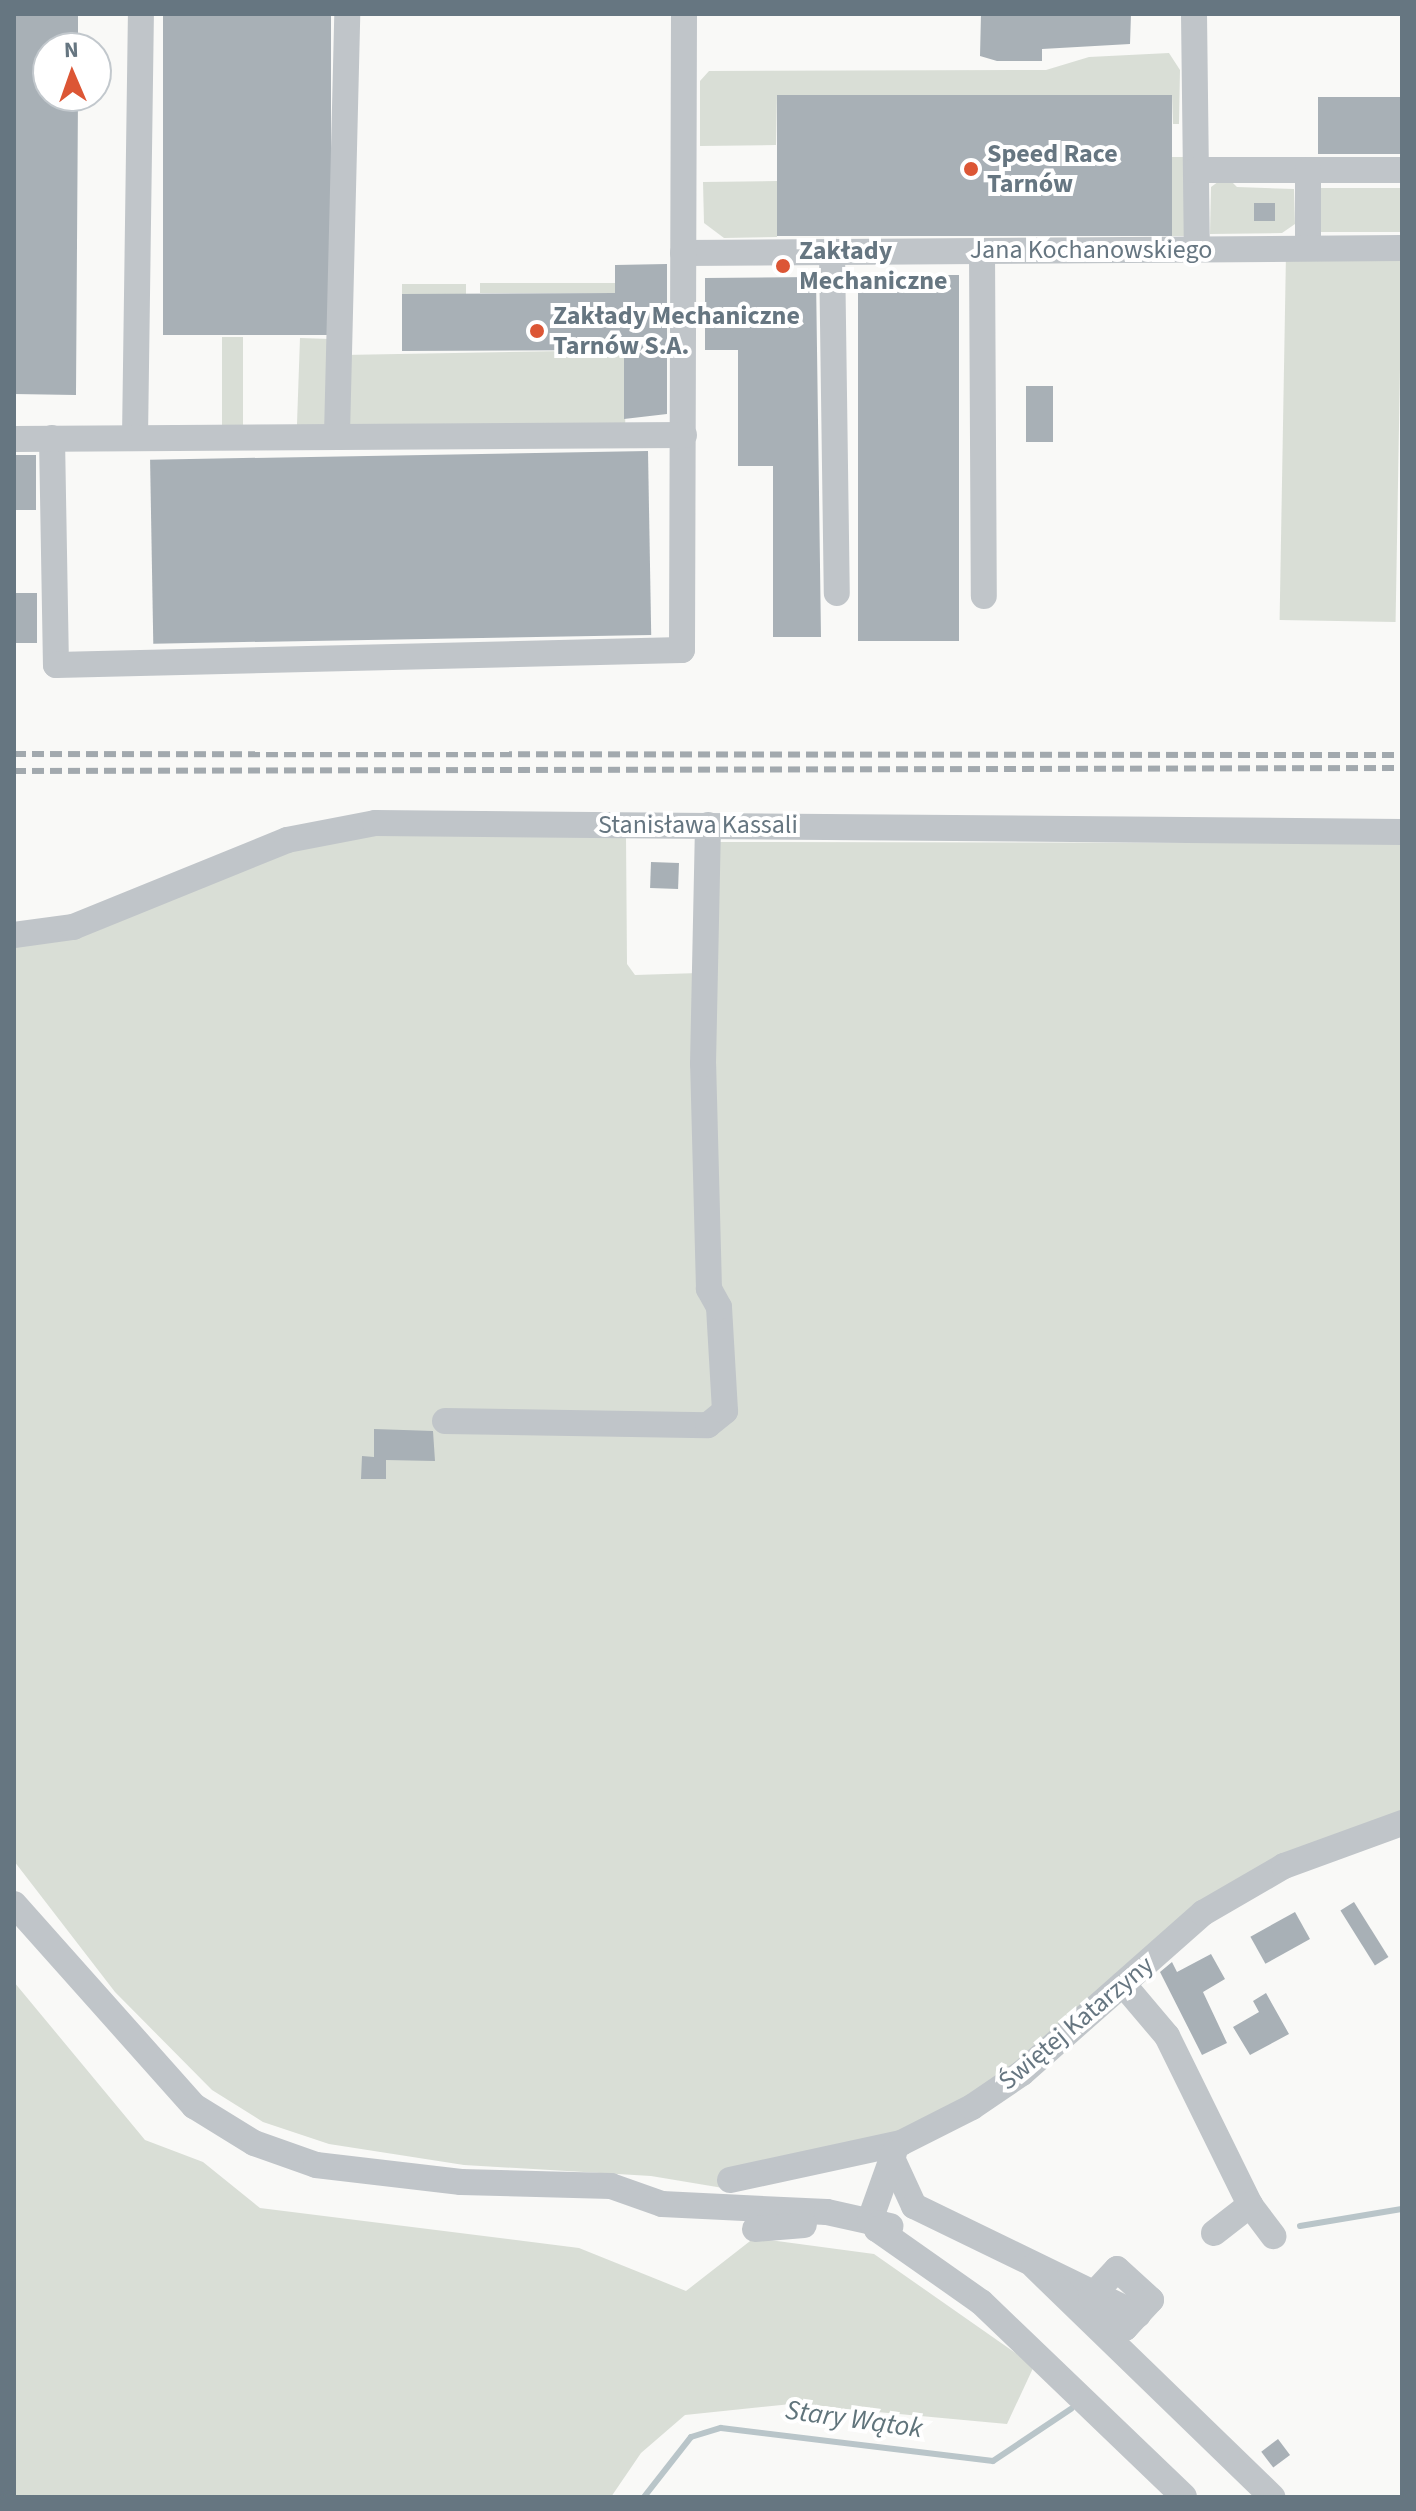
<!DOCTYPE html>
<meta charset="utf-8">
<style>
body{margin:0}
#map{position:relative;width:1416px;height:2511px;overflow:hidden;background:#f9f9f7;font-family:"Source Sans 3",sans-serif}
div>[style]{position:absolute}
.green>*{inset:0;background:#d9ded6;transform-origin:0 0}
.stream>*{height:6px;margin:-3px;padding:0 3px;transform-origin:3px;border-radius:3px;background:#b9c5c9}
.building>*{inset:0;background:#a8b0b6;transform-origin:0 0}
.minor>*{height:26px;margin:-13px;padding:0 13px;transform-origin:13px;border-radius:13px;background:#c0c5c9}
.rail>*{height:6px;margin-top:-3px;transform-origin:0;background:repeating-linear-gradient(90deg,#a2a9ae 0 12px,transparent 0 18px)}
.dots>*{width:22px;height:22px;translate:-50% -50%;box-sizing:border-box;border:4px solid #fff;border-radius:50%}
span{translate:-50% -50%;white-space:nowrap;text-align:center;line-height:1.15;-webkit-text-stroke:8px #fff;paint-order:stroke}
.poi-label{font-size:26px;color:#667681;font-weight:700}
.left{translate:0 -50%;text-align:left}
.street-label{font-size:26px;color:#667681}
.water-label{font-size:28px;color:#60747b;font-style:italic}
.frame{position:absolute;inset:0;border:16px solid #667681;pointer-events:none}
.north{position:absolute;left:32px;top:32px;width:80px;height:80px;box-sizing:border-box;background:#fff;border:2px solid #c2c8cd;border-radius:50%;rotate:358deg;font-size:22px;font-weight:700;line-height:32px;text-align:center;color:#667681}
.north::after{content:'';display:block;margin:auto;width:28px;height:36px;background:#dc5635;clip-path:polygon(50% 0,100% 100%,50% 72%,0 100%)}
</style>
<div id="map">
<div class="green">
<i style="clip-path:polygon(1169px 53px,1180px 70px,1179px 124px,1173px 124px,1172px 95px,777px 95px,776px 145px,700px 146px,700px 81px,709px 71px,1046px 70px,1089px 57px)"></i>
<i style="left:1165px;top:157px;width:20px;height:79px"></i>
<i style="clip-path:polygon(1226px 176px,1237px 187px,1294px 189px,1295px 224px,1282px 233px,1210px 234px,1211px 187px)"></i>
<i style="clip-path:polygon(777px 181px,777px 237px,724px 238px,704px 223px,703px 182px)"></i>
<i style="left:1402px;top:188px;width:44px;height:82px;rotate:90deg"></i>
<i style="left:1286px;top:253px;width:116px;height:367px;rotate:1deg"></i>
<i style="left:615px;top:283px;width:10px;height:135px;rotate:90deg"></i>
<i style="left:402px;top:284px;width:64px;height:10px"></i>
<i style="left:222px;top:337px;width:21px;height:91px"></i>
<i style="left:300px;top:338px;width:30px;height:92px;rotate:2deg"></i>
<i style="left:624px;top:350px;width:76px;height:281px;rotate:89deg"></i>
<i style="clip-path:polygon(336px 834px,626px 835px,627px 964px,635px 975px,699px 973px,699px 842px,1402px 843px,1402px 1816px,1277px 1862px,1002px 2074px,915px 2127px,729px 2189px,651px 2176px,464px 2165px,329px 2144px,263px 2122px,212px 2090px,115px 1992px,14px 1861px,14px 943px)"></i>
<i style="clip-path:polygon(14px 1982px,145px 2140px,203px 2162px,260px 2208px,579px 2248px,686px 2291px,754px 2238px,874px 2254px,1034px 2366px,1007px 2424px,791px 2404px,685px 2415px,641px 2453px,611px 2497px,14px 2497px)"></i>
</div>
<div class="stream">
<i style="left:1300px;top:2226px;width:103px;rotate:-9.5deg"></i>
<i style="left:644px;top:2497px;width:76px;rotate:-51.9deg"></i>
<i style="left:691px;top:2437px;width:31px;rotate:-17deg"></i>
<i style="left:721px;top:2428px;width:274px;rotate:6.9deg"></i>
<i style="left:993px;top:2461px;width:94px;rotate:-33.7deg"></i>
</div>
<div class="building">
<i style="clip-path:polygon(14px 14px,78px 14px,78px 48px,48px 48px,48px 96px,78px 96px,76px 395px,14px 394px)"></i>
<i style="left:163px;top:14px;width:168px;height:321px"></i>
<i style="clip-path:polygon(981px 14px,1131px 14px,1130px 44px,1042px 49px,1042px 61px,997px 61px,980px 56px)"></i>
<i style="left:777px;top:95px;width:395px;height:141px"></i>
<i style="left:1318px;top:97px;width:84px;height:57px"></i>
<i style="left:1254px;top:203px;width:21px;height:18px"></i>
<i style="clip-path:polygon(667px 264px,667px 414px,624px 419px,624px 350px,402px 351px,402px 294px,615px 293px,615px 265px)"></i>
<i style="left:858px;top:275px;width:101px;height:366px"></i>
<i style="clip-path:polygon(816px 277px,821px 637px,773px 637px,773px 466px,738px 466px,738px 350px,705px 350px,705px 278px)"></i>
<i style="left:1026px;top:386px;width:27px;height:56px"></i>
<i style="left:648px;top:451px;width:184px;height:498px;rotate:89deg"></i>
<i style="left:14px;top:455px;width:22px;height:55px"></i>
<i style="left:14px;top:593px;width:23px;height:50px"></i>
<i style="left:651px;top:862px;width:28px;height:26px;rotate:2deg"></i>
<i style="clip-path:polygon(374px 1429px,433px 1431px,435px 1461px,386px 1460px,386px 1479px,361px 1479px,362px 1456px,374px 1457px)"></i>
<i style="left:1354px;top:1902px;width:65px;height:16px;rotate:58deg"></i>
<i style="left:1295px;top:1912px;width:31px;height:51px;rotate:61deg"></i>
<i style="clip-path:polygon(1211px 1954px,1225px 1979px,1203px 1992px,1227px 2043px,1202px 2055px,1160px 1972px,1172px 1962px,1177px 1972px)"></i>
<i style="clip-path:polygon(1266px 1993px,1289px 2034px,1250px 2055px,1233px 2027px,1259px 2012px,1253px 2001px)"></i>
<i style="left:1278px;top:2439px;width:20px;height:21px;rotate:53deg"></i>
</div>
<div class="minor">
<i style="left:1194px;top:14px;width:235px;rotate:89.3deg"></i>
<i style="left:1196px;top:170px;width:206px"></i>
<i style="left:1308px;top:170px;width:78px;rotate:90deg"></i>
<i style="left:832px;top:251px;width:342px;rotate:89.2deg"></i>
<i style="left:982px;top:251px;width:345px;rotate:89.7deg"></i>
<i style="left:683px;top:253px;width:719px;rotate:-0.4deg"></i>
<i style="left:337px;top:435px;width:421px;rotate:-88.6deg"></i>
<i style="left:52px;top:438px;width:227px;rotate:89deg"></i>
<i style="left:56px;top:665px;width:626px;rotate:-1.37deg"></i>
<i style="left:682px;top:650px;width:636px;rotate:-89.82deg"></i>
<i style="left:135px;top:438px;width:424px;rotate:-89.2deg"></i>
<i style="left:14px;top:439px;width:670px;rotate:-0.34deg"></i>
<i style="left:14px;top:935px;width:60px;rotate:-7.7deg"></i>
<i style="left:73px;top:927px;width:231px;rotate:-22.1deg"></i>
<i style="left:287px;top:840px;width:90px;rotate:-10.9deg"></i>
<i style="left:375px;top:823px;width:1027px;rotate:0.5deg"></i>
<i style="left:445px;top:1421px;width:263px;rotate:0.9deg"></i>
<i style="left:708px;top:1425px;width:22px;rotate:-39deg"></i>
<i style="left:725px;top:1411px;width:104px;rotate:-93.3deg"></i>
<i style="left:719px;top:1307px;width:21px;rotate:-119deg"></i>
<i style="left:709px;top:1289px;width:225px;rotate:-91.5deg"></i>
<i style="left:703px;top:1064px;width:239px;rotate:-88.8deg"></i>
<i style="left:14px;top:1904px;width:271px;rotate:48.3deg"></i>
<i style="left:194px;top:2106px;width:70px;rotate:31.7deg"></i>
<i style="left:254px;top:2143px;width:66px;rotate:19.5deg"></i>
<i style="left:316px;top:2165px;width:146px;rotate:6.7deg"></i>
<i style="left:461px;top:2182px;width:150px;rotate:1.5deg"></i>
<i style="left:611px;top:2186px;width:54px;rotate:19.4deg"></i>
<i style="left:662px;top:2204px;width:165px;rotate:2.8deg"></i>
<i style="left:827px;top:2212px;width:65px;rotate:12.5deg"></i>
<i style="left:1123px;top:1984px;width:68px;rotate:49.8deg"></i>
<i style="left:1167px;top:2036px;width:188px;rotate:63.8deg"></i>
<i style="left:1250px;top:2205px;width:39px;rotate:53deg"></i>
<i style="left:891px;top:2156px;width:55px;rotate:65.3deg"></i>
<i style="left:914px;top:2206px;width:249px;rotate:25.9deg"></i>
<i style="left:730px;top:2180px;width:175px;rotate:-12.2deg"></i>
<i style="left:901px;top:2143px;width:80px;rotate:-26.9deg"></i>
<i style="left:972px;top:2107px;width:60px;rotate:-34.2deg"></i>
<i style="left:1022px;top:2073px;width:242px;rotate:-41.5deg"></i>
<i style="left:1203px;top:1913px;width:94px;rotate:-30.1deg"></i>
<i style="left:1284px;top:1866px;width:126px;rotate:-20deg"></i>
<i style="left:870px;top:2220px;width:71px;rotate:-70.3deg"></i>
<i style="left:880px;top:2223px;width:7px;rotate:117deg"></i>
<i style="left:877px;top:2229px;width:127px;rotate:35.1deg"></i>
<i style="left:981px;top:2302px;width:281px;rotate:43.8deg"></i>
<i style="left:755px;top:2229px;width:49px;rotate:-4.7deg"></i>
<i style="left:1214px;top:2233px;width:46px;rotate:-37.9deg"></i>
<i style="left:1034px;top:2266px;width:332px;rotate:44.1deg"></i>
<i style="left:1117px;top:2269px;width:46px;rotate:42.4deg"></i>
<i style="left:1151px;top:2300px;width:38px;rotate:133deg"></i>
<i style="left:1125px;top:2328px;width:46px;rotate:-137.6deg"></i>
<i style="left:1091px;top:2297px;width:38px;rotate:-47deg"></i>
</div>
<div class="rail">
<i style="left:14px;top:754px;width:1388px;rotate:0.04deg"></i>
<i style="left:14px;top:771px;width:1388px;rotate:-0.12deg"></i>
</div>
<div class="dots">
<i style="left:971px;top:169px;background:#dc5635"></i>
<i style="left:783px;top:266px;background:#dc5635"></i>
<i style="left:537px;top:331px;background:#dc5635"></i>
</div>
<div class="poi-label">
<span class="left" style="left:987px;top:169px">Speed Race<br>Tarnów</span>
<span class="left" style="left:799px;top:266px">Zakłady<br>Mechaniczne</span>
<span class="left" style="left:553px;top:331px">Zakłady Mechaniczne<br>Tarnów S.A.</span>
</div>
<div class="street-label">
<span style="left:1091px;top:250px">Jana Kochanowskiego</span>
<span style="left:698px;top:825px">Stanisława Kassali</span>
<span style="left:1076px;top:2023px;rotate:-40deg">Świętej Katarzyny</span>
</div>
<div class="water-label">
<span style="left:854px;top:2419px;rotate:8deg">Stary Wątok</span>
</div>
<div class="frame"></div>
<div class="north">N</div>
</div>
